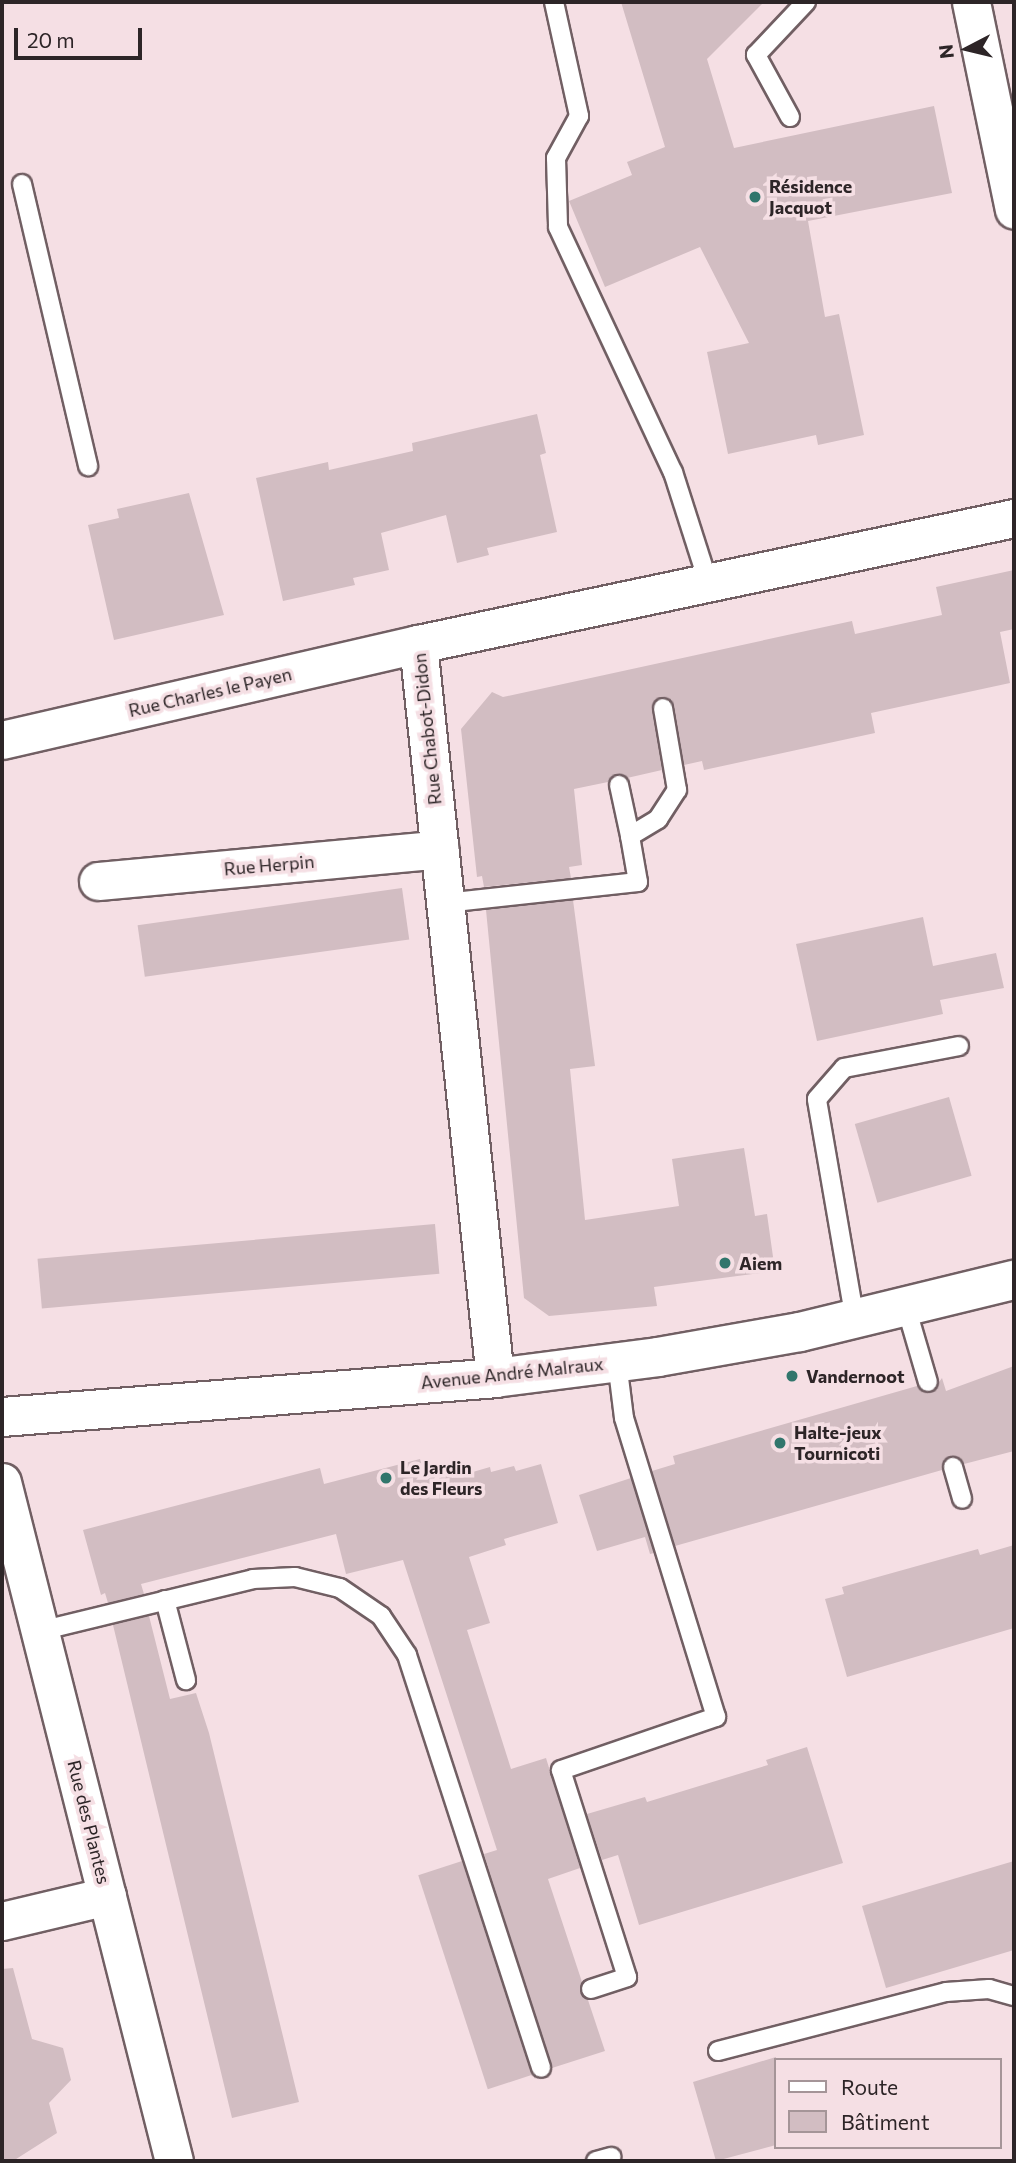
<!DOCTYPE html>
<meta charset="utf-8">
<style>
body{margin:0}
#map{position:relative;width:1016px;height:2163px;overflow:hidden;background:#f5dfe4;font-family:Commissioner,sans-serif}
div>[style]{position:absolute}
.building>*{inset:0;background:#d2bdc2;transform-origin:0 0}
.roads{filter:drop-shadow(2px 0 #715f63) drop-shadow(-2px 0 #715f63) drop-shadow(0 2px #715f63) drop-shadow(0 -2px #715f63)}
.lane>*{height:18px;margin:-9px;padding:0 9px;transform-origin:9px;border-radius:9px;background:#fff}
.street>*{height:37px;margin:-18.5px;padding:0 18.5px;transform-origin:18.5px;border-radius:18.5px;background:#fff}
.secondary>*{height:38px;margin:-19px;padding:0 19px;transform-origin:19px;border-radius:19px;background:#fff}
.dots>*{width:19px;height:19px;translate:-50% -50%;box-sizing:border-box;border:4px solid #f5dfe4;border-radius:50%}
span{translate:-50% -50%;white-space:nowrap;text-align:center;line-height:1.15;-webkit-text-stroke:7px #f5dfe4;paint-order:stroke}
.poi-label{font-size:18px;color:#2d2527;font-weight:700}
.left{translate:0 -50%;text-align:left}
.street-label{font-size:18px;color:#2d2527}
.frame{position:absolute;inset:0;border:4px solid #2d2527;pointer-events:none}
.legend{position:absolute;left:774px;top:2058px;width:228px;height:91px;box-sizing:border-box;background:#f5dfe4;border:2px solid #a59598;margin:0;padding:9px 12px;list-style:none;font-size:21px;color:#2d2527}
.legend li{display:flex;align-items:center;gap:14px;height:35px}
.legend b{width:35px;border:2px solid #a59598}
.north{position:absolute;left:932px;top:14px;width:70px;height:70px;-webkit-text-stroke:5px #f5dfe4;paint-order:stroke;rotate:263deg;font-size:19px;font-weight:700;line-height:28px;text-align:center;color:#2d2527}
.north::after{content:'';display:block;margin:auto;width:24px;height:32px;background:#2d2527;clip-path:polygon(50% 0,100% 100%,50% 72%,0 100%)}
.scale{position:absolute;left:14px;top:28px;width:128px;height:32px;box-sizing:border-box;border:4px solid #2d2527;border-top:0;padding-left:9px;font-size:21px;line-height:24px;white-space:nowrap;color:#2d2527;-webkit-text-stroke:5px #f5dfe4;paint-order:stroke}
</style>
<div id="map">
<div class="building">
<i style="clip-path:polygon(621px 2px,764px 2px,707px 59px,734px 148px,934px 106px,952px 193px,808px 221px,825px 317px,839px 314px,864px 435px,818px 445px,816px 435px,728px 454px,707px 352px,749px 343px,700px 247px,605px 287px,569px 201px,632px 175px,627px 162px,665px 147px)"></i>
<i style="clip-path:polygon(537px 414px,546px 453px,540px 455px,557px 532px,487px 548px,489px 555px,457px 563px,446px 515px,381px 533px,389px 570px,353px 578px,355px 585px,283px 601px,256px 478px,328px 462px,329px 470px,413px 451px,412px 443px)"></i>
<i style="clip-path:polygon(189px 493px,224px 615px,114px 640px,88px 525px,119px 518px,117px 509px)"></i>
<i style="clip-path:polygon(1014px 570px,1014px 629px,1000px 632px,1010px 683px,871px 713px,875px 733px,704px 770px,702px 761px,684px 765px,674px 705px,660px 697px,652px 709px,662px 770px,627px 778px,616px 774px,608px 782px,574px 789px,582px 865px,569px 867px,571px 878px,484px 887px,482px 876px,477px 877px,461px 729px,492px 692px,503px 697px,852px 621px,855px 634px,942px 615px,936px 587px)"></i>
<i style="left:402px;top:888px;width:52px;height:267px;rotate:82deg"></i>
<i style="clip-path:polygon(573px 900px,595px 1066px,570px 1069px,585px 1220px,679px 1206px,672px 1159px,744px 1148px,755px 1216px,767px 1214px,775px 1271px,654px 1287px,657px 1306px,549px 1316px,524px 1298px,486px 910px)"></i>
<i style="clip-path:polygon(923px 917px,933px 966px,996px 953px,1004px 988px,940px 1000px,943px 1014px,817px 1041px,796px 944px)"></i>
<i style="left:949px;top:1097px;width:82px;height:98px;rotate:74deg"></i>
<i style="left:435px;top:1224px;width:50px;height:399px;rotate:85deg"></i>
<i style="clip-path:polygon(1014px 1366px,1014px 1451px,964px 1464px,949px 1456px,942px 1470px,675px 1546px,652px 1471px,675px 1464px,673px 1456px,917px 1386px,931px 1393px,942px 1378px,946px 1391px)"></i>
<i style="clip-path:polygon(420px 1459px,426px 1479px,450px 1472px,452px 1478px,490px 1467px,491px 1472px,514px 1466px,516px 1471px,541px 1464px,558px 1523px,504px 1539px,506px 1545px,469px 1557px,490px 1623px,467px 1630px,511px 1769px,546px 1758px,580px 1868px,548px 1879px,582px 1982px,580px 1992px,588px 2000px,605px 2051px,552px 2068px,484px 1854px,497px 1850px,403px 1560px,346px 1574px,336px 1534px,141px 1584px,144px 1594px,108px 1603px,105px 1593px,101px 1595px,83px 1530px,320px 1468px,324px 1484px)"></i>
<i style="clip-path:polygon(631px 1478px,654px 1553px,650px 1554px,645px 1537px,597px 1551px,579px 1495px)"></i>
<i style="clip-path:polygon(1014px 1545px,1014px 1628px,847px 1677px,825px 1599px,844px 1594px,842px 1587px,978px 1549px,980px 1555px)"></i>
<i style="clip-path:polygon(149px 1616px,170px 1699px,196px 1693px,209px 1733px,299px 2102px,232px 2118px,113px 1625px)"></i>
<i style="clip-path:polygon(807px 1747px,843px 1863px,639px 1925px,618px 1855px,602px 1860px,587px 1814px,645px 1797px,647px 1802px,768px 1765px,766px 1760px)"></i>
<i style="left:462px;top:1861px;width:225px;height:46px;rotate:72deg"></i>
<i style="clip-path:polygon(1014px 1861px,1014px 1950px,886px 1988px,862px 1906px)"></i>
<i style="clip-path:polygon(13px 1968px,32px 2039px,63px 2048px,71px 2080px,49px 2103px,57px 2133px,13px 2161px,2px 2161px,2px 1969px)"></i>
<i style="clip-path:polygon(776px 2057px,776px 2145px,716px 2161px,693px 2082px)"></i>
</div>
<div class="roads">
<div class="lane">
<i style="left:554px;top:2px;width:117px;rotate:77.6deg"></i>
<i style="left:579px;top:116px;width:48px;rotate:118.7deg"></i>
<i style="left:556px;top:158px;width:69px;rotate:88.3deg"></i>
<i style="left:558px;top:227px;width:271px;rotate:64.9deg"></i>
<i style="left:673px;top:472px;width:115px;rotate:72.3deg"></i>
<i style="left:790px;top:117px;width:71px;rotate:-118.7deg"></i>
<i style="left:756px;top:55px;width:73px;rotate:-46.7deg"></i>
<i style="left:22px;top:184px;width:290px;rotate:76.8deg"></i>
<i style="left:619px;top:785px;width:52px;rotate:77.8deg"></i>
<i style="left:445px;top:903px;width:194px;rotate:-6.2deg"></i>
<i style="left:638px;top:882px;width:47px;rotate:-99.9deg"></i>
<i style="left:630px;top:836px;width:33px;rotate:-31deg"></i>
<i style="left:658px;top:819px;width:35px;rotate:-57deg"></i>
<i style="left:677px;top:790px;width:83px;rotate:-99.7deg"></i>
<i style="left:906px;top:1307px;width:78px;rotate:73.7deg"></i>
<i style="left:855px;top:1320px;width:224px;rotate:-99.8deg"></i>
<i style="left:817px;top:1099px;width:41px;rotate:-48.9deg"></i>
<i style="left:844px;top:1068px;width:117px;rotate:-10.8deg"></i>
<i style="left:953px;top:1467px;width:33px;rotate:74deg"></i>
<i style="left:165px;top:1600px;width:83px;rotate:75.3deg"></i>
<i style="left:40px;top:1631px;width:219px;rotate:-13.7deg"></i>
<i style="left:253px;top:1579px;width:42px;rotate:-2.7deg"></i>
<i style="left:295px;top:1577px;width:46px;rotate:13.7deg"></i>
<i style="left:340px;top:1588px;width:50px;rotate:34.3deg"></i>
<i style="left:381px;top:1616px;width:47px;rotate:56.3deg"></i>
<i style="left:407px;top:1655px;width:434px;rotate:72deg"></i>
<i style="left:591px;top:1989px;width:38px;rotate:-18deg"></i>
<i style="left:627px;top:1977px;width:217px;rotate:-107.7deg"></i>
<i style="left:561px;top:1770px;width:164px;rotate:-18.9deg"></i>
<i style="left:716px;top:1717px;width:313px;rotate:-107.1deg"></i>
<i style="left:624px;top:1418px;width:56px;rotate:-97.1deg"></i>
<i style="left:718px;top:2051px;width:236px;rotate:-14.5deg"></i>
<i style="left:946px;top:1992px;width:43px;rotate:-4deg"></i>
<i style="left:989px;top:1989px;width:26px;rotate:16deg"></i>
<i style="left:596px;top:2161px;width:16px;rotate:-15deg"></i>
</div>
<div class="street">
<i style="left:971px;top:2px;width:212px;rotate:78.3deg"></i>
<i style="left:2px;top:740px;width:427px;rotate:-13deg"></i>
<i style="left:98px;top:881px;width:343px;rotate:-5.3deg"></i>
<i style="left:495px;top:1378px;width:738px;rotate:-95.99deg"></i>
<i style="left:418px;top:644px;width:609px;rotate:-11.94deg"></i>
<i style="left:2px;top:1482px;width:700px;rotate:75.79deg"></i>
<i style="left:2px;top:1921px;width:108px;rotate:-13.4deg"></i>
</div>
<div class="secondary">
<i style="left:2px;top:1417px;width:495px;rotate:-4.5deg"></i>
<i style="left:495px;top:1378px;width:164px;rotate:-7.3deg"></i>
<i style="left:658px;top:1357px;width:144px;rotate:-10deg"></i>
<i style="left:800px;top:1332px;width:220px;rotate:-13.7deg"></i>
</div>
</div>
<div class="dots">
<i style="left:755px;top:197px;background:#31766c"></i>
<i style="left:725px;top:1263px;background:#31766c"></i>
<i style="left:792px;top:1376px;background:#31766c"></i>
<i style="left:780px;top:1443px;background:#31766c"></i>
<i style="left:386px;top:1478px;background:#31766c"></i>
</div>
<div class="poi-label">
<span class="left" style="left:769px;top:197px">Résidence<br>Jacquot</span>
<span class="left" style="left:739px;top:1263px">Aiem</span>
<span class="left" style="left:806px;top:1376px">Vandernoot</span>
<span class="left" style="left:794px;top:1443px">Halte-jeux<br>Tournicoti</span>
<span class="left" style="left:400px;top:1478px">Le Jardin<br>des Fleurs</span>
</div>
<div class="street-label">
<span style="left:210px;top:692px;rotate:-13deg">Rue Charles le Payen</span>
<span style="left:427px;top:729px;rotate:-96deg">Rue Chabot-Didon</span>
<span style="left:269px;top:865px;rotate:-5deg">Rue Herpin</span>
<span style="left:512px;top:1373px;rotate:-6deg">Avenue André Malraux</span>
<span style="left:89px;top:1822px;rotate:76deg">Rue des Plantes</span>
</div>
<div class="frame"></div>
<ul class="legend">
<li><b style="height:9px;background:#fff"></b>Route</li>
<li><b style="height:19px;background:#d2bdc2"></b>Bâtiment</li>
</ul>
<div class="north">N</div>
<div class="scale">20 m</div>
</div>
